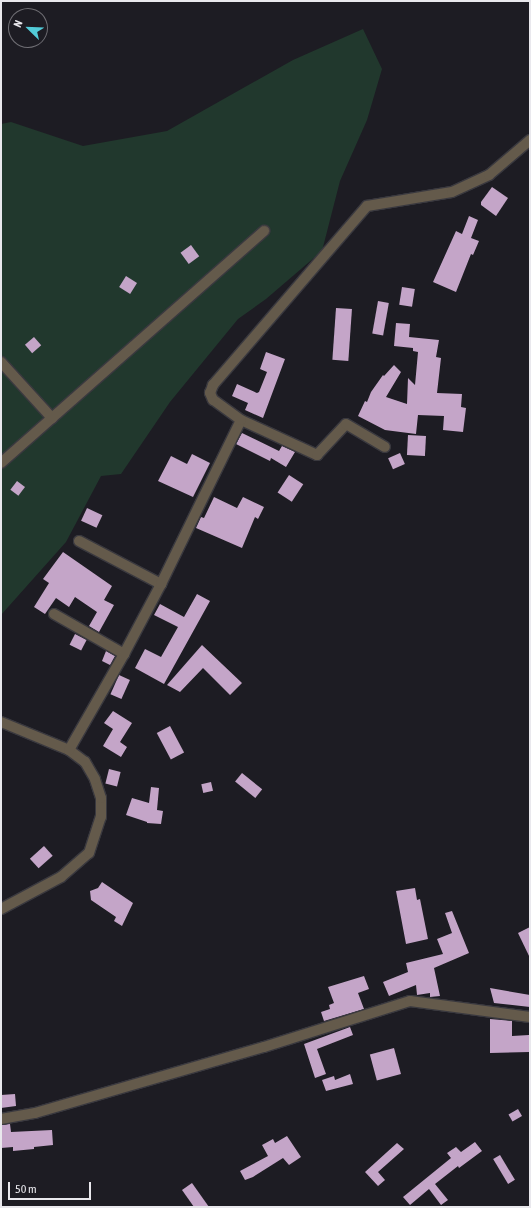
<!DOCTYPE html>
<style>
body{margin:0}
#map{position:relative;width:531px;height:1208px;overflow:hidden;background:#1d1c23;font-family:"Asap Condensed",sans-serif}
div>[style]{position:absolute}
.green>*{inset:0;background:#21382d}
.building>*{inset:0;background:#c4a5c8;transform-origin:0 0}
.roads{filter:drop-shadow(1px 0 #3a393f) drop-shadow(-1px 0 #3a393f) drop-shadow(0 1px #3a393f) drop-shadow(0 -1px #3a393f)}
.minor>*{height:10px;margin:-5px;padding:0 5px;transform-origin:5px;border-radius:5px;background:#645a4b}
.tertiary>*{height:10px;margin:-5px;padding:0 5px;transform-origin:5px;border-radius:5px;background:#645a4b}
span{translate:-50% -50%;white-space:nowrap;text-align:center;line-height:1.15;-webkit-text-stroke:4px #1d1c23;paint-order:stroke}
.frame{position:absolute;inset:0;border:2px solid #e9e8ed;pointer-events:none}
.north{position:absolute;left:8px;top:8px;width:40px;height:40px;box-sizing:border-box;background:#1d1c23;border:1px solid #6f6e74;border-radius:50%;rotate:293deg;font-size:11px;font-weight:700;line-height:16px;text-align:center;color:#e9e8ed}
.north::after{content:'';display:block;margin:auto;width:14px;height:18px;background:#52cbd8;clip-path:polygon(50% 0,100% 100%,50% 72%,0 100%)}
.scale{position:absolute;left:8px;top:1182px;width:83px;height:18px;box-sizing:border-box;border:2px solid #e9e8ed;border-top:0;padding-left:5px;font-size:12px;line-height:14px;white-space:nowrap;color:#e9e8ed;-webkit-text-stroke:3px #1d1c23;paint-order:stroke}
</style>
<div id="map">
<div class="green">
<i style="clip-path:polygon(363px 29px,382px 69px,367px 120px,340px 181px,322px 251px,266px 299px,238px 319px,170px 402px,121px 474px,101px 476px,66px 542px,1px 615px,1px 124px,11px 122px,83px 146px,167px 131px,293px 60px)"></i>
</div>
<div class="building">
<i style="clip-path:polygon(492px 187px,508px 198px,496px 216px,481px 205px,481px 202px)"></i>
<i style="clip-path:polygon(469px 216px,478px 220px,471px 238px,479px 241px,473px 255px,471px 254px,456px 292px,433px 282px,456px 231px,462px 234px)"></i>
<i style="left:191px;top:245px;width:14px;height:13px;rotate:54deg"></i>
<i style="left:126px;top:276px;width:13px;height:13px;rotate:32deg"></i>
<i style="left:402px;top:287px;width:13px;height:18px;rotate:9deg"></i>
<i style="left:378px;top:301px;width:11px;height:33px;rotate:10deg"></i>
<i style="left:336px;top:308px;width:16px;height:52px;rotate:4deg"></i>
<i style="clip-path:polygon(396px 323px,410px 324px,409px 337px,439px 340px,436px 357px,441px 358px,437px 393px,462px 394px,461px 407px,466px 408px,463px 432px,443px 430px,444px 416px,418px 415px,416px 434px,385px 430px,358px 416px,365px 401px,367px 402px,371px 392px,383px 375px,384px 376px,394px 365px,401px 372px,386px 397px,407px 404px,408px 378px,415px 385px,418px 352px,413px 351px,413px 348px,394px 346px)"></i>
<i style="left:34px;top:337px;width:11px;height:12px;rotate:49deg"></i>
<i style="clip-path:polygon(266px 352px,285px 359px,263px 418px,245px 410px,248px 403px,232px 396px,237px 384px,257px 393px,259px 392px,267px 372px,260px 369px)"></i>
<i style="clip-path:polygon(242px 433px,279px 451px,282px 446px,295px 452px,286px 467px,271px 458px,270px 461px,236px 444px)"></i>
<i style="left:408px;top:435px;width:18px;height:20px;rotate:3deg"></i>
<i style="left:400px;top:453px;width:12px;height:13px;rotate:66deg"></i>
<i style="clip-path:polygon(192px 454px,210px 463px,193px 497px,158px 481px,171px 456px,187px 464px)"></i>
<i style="left:289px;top:475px;width:17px;height:21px;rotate:33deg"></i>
<i style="left:17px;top:481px;width:10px;height:11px;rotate:37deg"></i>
<i style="clip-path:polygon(214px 497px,237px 508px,243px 497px,264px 507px,258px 519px,255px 517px,242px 548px,196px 528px,201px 517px,204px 518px)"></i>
<i style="left:87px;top:508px;width:17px;height:14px;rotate:25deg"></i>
<i style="clip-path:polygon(63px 552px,112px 586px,104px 600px,114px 605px,99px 632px,89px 626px,97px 612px,75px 597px,69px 607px,56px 598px,45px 614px,34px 607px,49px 583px,43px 579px)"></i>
<i style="clip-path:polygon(197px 594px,210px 601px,164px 684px,135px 668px,145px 649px,161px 657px,178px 627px,154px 615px,160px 604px,184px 617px)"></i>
<i style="left:75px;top:634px;width:13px;height:12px;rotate:27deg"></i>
<i style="clip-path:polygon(202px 645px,242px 683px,230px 695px,203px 668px,180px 692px,167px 685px)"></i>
<i style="clip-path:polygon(106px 651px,115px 656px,110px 665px,102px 661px)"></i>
<i style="left:119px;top:675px;width:12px;height:21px;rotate:24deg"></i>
<i style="clip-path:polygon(113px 711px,132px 723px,120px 742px,127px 747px,121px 757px,103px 746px,113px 729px,104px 723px)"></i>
<i style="left:170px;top:726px;width:30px;height:15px;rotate:62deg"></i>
<i style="left:109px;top:769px;width:12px;height:15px;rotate:14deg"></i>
<i style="left:242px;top:773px;width:26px;height:11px;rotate:39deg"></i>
<i style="left:211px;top:782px;width:9px;height:10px;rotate:77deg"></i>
<i style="clip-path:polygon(151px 787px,159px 788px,157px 810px,163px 811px,161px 824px,147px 823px,147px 822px,126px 815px,132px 798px,149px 803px)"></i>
<i style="left:44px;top:846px;width:13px;height:19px;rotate:48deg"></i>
<i style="clip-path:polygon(102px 882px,133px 903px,122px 926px,114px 921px,116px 917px,91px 900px,90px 891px,98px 888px)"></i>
<i style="clip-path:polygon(415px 888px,417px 900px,420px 899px,428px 939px,406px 944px,396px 891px)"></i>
<i style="clip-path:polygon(452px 911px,469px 953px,434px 968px,440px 996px,430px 997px,430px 993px,417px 995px,416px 985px,389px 996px,383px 982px,408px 972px,406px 963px,443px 954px,437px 939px,452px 933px,445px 913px)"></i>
<i style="clip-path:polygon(530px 927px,530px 958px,518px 933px)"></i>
<i style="clip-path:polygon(364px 976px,369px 989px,358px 993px,364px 1009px,324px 1021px,321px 1012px,330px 1009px,329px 1005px,334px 1003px,328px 987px)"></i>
<i style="clip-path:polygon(490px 988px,530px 995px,530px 1007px,494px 1003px)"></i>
<i style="clip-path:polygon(490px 1019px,512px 1021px,512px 1036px,529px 1035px,529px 1052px,490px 1053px)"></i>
<i style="clip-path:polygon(350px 1027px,353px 1035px,317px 1049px,326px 1074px,315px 1078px,304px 1044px)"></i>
<i style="left:394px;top:1048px;width:27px;height:25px;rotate:75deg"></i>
<i style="clip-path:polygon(350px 1074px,353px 1084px,326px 1091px,322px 1080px,334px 1076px,335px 1080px)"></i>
<i style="clip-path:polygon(15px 1094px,16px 1106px,1px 1108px,1px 1095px)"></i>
<i style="left:518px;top:1109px;width:8px;height:11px;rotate:60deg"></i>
<i style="clip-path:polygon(10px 1124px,11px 1132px,52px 1130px,53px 1145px,34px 1147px,34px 1149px,13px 1151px,13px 1147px,1px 1148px,1px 1125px)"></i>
<i style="clip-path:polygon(287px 1136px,301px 1157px,289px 1165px,283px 1158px,253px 1177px,245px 1180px,240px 1171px,268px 1156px,262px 1145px,273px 1139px,275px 1143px)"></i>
<i style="clip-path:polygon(475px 1142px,482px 1151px,459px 1168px,458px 1166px,435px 1184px,448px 1200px,441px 1205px,429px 1189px,410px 1205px,403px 1197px,451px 1158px,447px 1153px,456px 1147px,461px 1152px)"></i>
<i style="clip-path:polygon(397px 1143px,404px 1149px,378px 1172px,385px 1180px,378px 1186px,365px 1172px)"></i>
<i style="left:500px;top:1155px;width:29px;height:8px;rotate:59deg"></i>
<i style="clip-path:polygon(192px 1183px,209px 1207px,194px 1207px,182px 1190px)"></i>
</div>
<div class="roads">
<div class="minor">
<i style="left:1px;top:362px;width:76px;rotate:47.7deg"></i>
<i style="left:241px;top:420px;width:84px;rotate:24.7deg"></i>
<i style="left:317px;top:455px;width:42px;rotate:-46.9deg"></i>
<i style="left:346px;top:424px;width:45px;rotate:30.5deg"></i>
<i style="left:1px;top:463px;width:351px;rotate:-41.4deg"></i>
<i style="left:79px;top:541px;width:93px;rotate:27.7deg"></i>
<i style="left:54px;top:614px;width:81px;rotate:29.7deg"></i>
<i style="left:1px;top:722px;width:74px;rotate:22.4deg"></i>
<i style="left:1px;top:909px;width:68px;rotate:-28.1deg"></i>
<i style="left:61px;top:877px;width:37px;rotate:-41deg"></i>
<i style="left:89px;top:853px;width:38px;rotate:-72deg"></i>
<i style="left:101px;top:817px;width:19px;rotate:-90deg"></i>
<i style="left:101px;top:798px;width:20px;rotate:-108deg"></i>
<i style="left:95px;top:779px;width:20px;rotate:-120deg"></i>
<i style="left:85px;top:762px;width:20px;rotate:-143deg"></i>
<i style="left:69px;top:750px;width:111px;rotate:-60.2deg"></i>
<i style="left:124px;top:654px;width:79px;rotate:-62.1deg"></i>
<i style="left:161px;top:584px;width:182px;rotate:-64deg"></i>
<i style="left:241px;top:420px;width:34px;rotate:-144deg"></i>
<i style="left:213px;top:400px;width:8px;rotate:-113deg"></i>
<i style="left:210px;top:393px;width:9px;rotate:-69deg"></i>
<i style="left:213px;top:385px;width:236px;rotate:-49.3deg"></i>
<i style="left:367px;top:206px;width:86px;rotate:-9.4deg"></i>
<i style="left:452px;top:192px;width:41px;rotate:-24.7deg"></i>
<i style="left:489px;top:175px;width:54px;rotate:-40.5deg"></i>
</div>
<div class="tertiary">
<i style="left:1px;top:1119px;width:35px;rotate:-10deg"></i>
<i style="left:35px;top:1113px;width:238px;rotate:-16.1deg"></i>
<i style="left:264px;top:1047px;width:153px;rotate:-17.5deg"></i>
<i style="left:410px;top:1001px;width:121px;rotate:7.6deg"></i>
</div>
</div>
<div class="frame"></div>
<div class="north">N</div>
<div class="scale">50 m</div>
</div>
